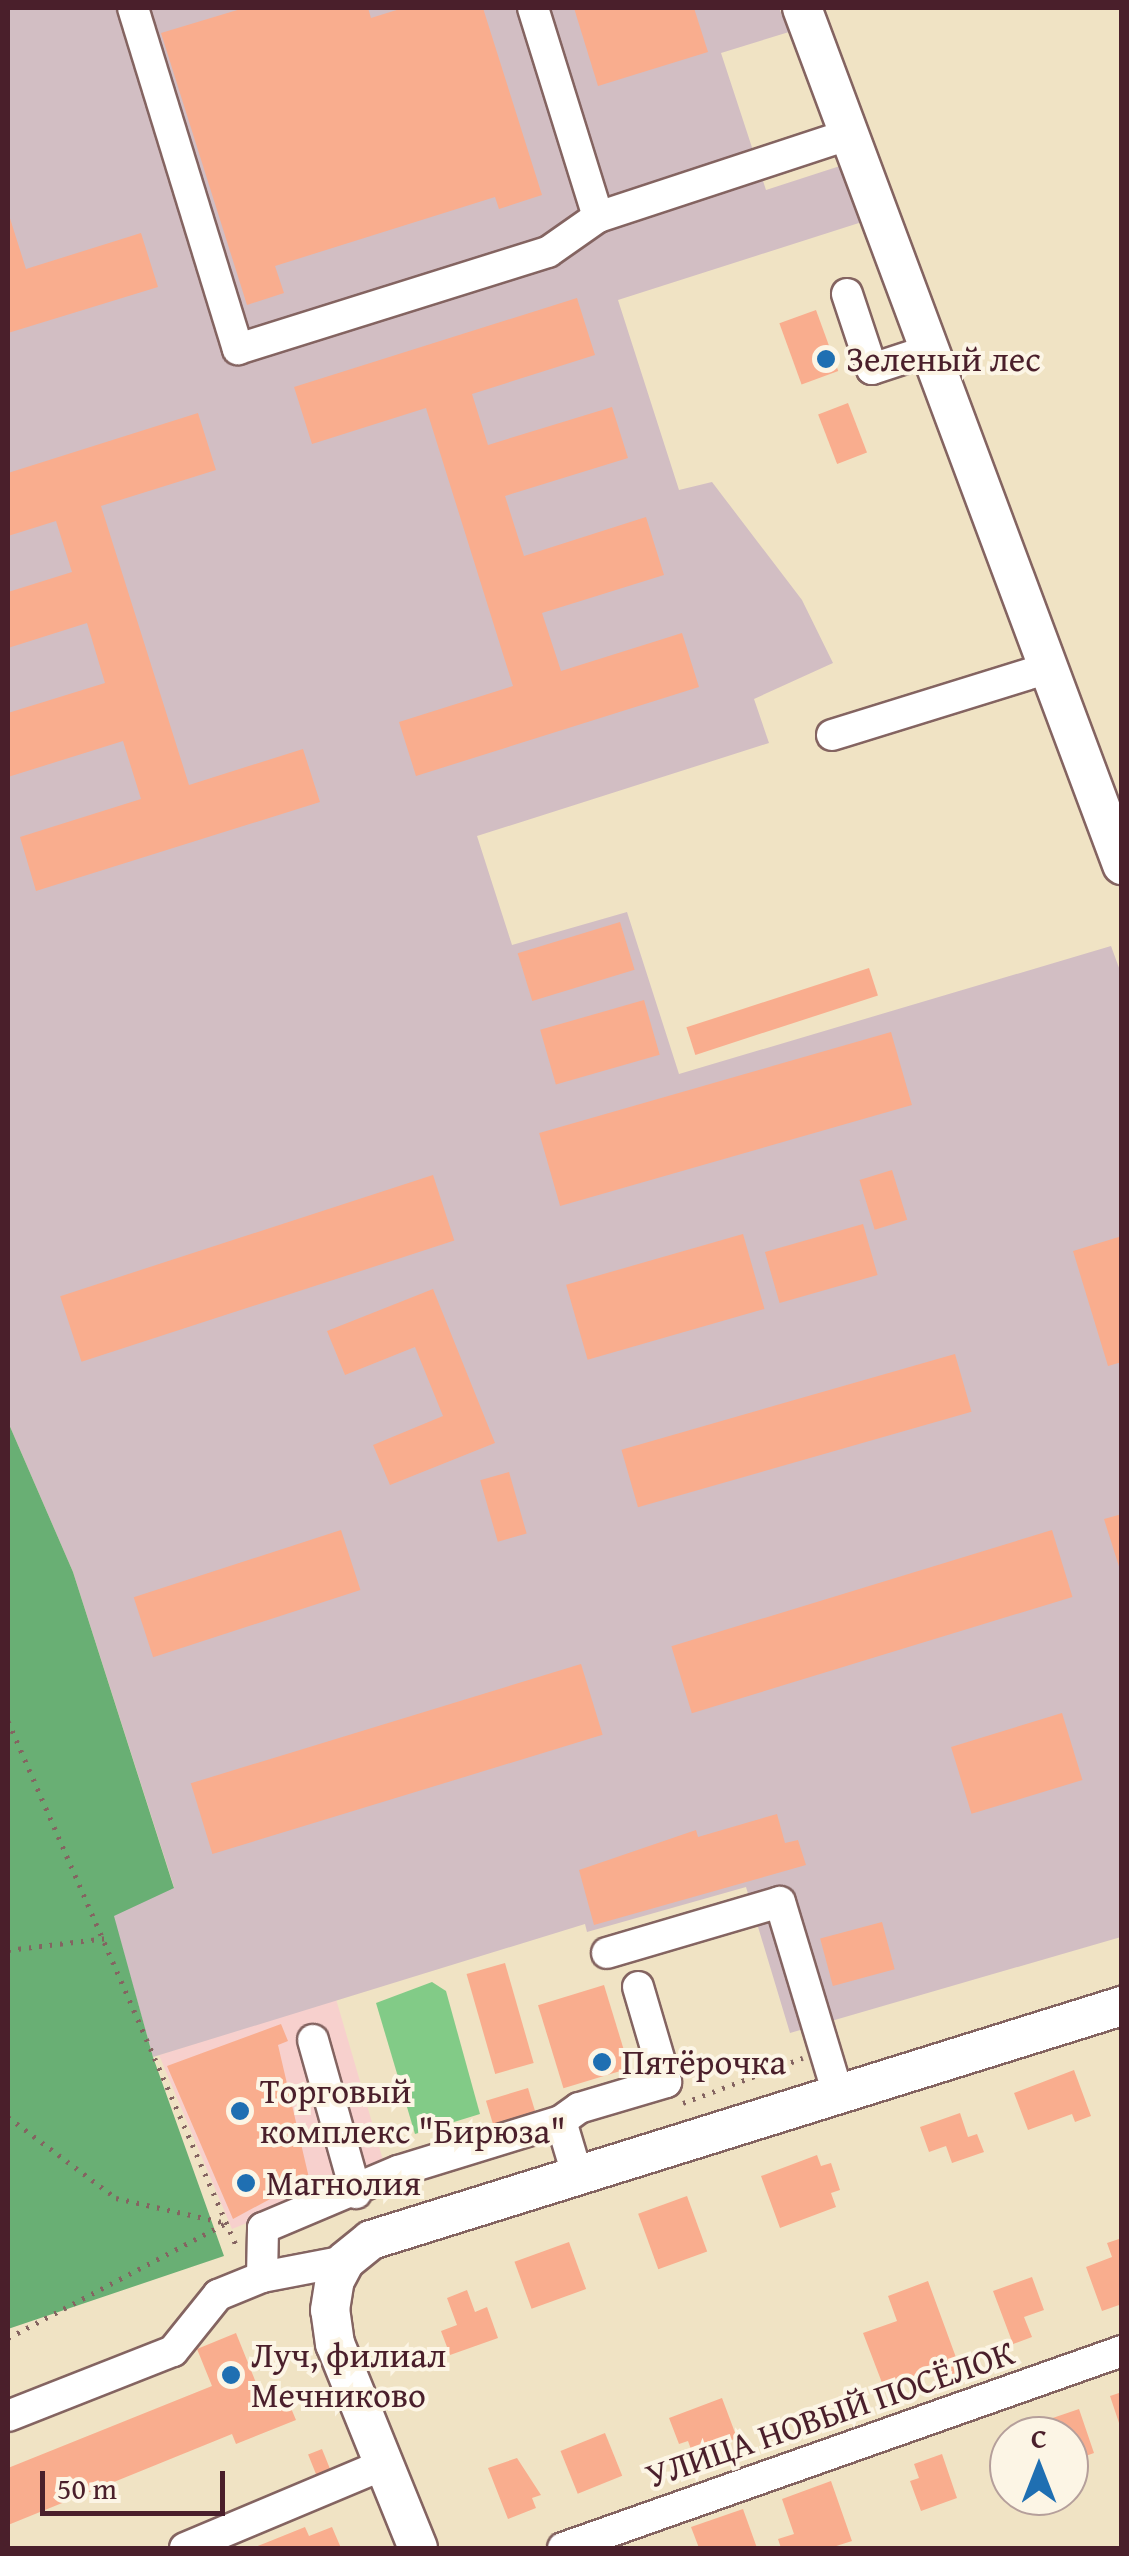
<!DOCTYPE html>
<meta charset="utf-8">
<style>
body{margin:0}
#map{position:relative;width:1129px;height:2556px;overflow:hidden;background:#f0e3c4;font-family:"Gentium Book Plus",serif}
div>[style]{position:absolute}
.built>*{inset:0;background:#f7d0cd}
.industrial>*{inset:0;background:#d2bec3}
.green>*{inset:0;background:#82cb87}
.forest>*{inset:0;background:#69af74}
.building>*{inset:0;background:#f9ad8e;transform-origin:0 0}
.path>*{height:5px;margin-top:-2.5px;transform-origin:0;background:repeating-linear-gradient(90deg,#846461 0 2.5px,transparent 0 10.5px)}
.roads{filter:drop-shadow(2px 0 #846461) drop-shadow(-2px 0 #846461) drop-shadow(0 2px #846461) drop-shadow(0 -2px #846461)}
.minor>*{height:30px;margin:-15px;padding:0 15px;transform-origin:15px;border-radius:15px;background:#fff}
.major>*{height:38px;margin:-19px;padding:0 19px;transform-origin:19px;border-radius:19px;background:#fff}
.dots>*{width:28px;height:28px;translate:-50% -50%;box-sizing:border-box;border:5px solid #fcf5e5;border-radius:50%}
span{translate:-50% -50%;white-space:nowrap;text-align:center;line-height:1.15;-webkit-text-stroke:8px #fcf5e5;paint-order:stroke}
.poi-label{font-size:35px;color:#4a1f2b}
.left{translate:0 -50%;text-align:left}
.street-label{font-size:35px;color:#4a1f2b}
.frame{position:absolute;inset:0;border:10px solid #4a1f2b;pointer-events:none}
.north{position:absolute;left:989px;top:2416px;width:100px;height:100px;box-sizing:border-box;background:#fcf5e5;border:2px solid #b59f9b;border-radius:50%;rotate:0deg;font-size:28px;font-weight:700;line-height:40px;text-align:center;color:#4a1f2b}
.north::after{content:'';display:block;margin:auto;width:35px;height:45px;background:#1f6fb2;clip-path:polygon(50% 0,100% 100%,50% 72%,0 100%)}
.scale{position:absolute;left:40px;top:2471px;width:185px;height:45px;box-sizing:border-box;border:5px solid #4a1f2b;border-top:0;padding-left:12px;font-size:30px;line-height:35px;white-space:nowrap;color:#4a1f2b;-webkit-text-stroke:8px #fcf5e5;paint-order:stroke}
</style>
<div id="map">
<div class="built">
<i style="clip-path:polygon(336px 1999px,385px 2167px,232px 2229px,159px 2055px)"></i>
</div>
<div class="industrial">
<i style="clip-path:polygon(8px 8px,779px 8px,789px 32px,721px 53px,766px 190px,840px 166px,862px 222px,618px 300px,679px 490px,712px 482px,802px 600px,833px 663px,754px 699px,769px 743px,477px 836px,512px 945px,627px 912px,679px 1074px,1111px 946px,1122px 976px,1121px 1937px,790px 2033px,746px 1887px,587px 1932px,585px 1924px,153px 2057px,113px 1915px,174px 1887px,73px 1572px,8px 1422px)"></i>
</div>
<div class="green">
<i style="clip-path:polygon(432px 1982px,446px 1991px,480px 2114px,415px 2134px,376px 2003px)"></i>
</div>
<div class="forest">
<i style="clip-path:polygon(8px 1422px,73px 1572px,174px 1888px,114px 1916px,153px 2057px,224px 2256px,8px 2329px)"></i>
</div>
<div class="building">
<i style="clip-path:polygon(244px 8px,368px 8px,371px 18px,403px 8px,483px 8px,542px 195px,499px 209px,495px 197px,275px 266px,284px 293px,247px 305px,161px 33px)"></i>
<i style="clip-path:polygon(574px 8px,694px 8px,708px 52px,598px 86px)"></i>
<i style="clip-path:polygon(8px 212px,26px 269px,141px 233px,158px 287px,8px 333px)"></i>
<i style="clip-path:polygon(577px 298px,595px 355px,472px 394px,488px 445px,612px 407px,628px 458px,505px 496px,524px 556px,646px 517px,664px 575px,542px 613px,561px 671px,682px 633px,699px 687px,416px 776px,399px 722px,513px 686px,426px 408px,312px 444px,294px 387px)"></i>
<i style="left:816px;top:310px;width:65px;height:39px;rotate:70deg"></i>
<i style="left:848px;top:403px;width:53px;height:32px;rotate:69deg"></i>
<i style="clip-path:polygon(198px 413px,216px 470px,101px 506px,189px 785px,303px 749px,320px 802px,36px 891px,20px 837px,141px 799px,123px 741px,8px 777px,8px 713px,105px 683px,87px 623px,8px 648px,8px 592px,72px 572px,56px 521px,8px 536px,8px 473px)"></i>
<i style="left:620px;top:922px;width:50px;height:107px;rotate:73deg"></i>
<i style="left:869px;top:968px;width:29px;height:192px;rotate:72deg"></i>
<i style="left:644px;top:1000px;width:57px;height:108px;rotate:74deg"></i>
<i style="left:891px;top:1032px;width:76px;height:366px;rotate:74deg"></i>
<i style="left:892px;top:1170px;width:52px;height:34px;rotate:73deg"></i>
<i style="left:433px;top:1175px;width:69px;height:392px;rotate:72deg"></i>
<i style="left:863px;top:1224px;width:53px;height:102px;rotate:74deg"></i>
<i style="left:743px;top:1234px;width:78px;height:184px;rotate:74deg"></i>
<i style="clip-path:polygon(1122px 1236px,1122px 1362px,1108px 1366px,1073px 1251px)"></i>
<i style="clip-path:polygon(433px 1289px,495px 1443px,390px 1485px,373px 1445px,443px 1416px,415px 1347px,345px 1375px,327px 1331px)"></i>
<i style="left:955px;top:1354px;width:60px;height:347px;rotate:74deg"></i>
<i style="left:509px;top:1472px;width:64px;height:30px;rotate:74deg"></i>
<i style="clip-path:polygon(1122px 1514px,1122px 1573px,1121px 1573px,1104px 1519px)"></i>
<i style="left:341px;top:1530px;width:63px;height:218px;rotate:72deg"></i>
<i style="left:1052px;top:1530px;width:70px;height:398px;rotate:73deg"></i>
<i style="left:581px;top:1664px;width:74px;height:408px;rotate:73deg"></i>
<i style="left:1062px;top:1713px;width:70px;height:116px;rotate:73deg"></i>
<i style="clip-path:polygon(777px 1814px,785px 1843px,798px 1840px,806px 1865px,594px 1925px,579px 1870px,696px 1830px,698px 1837px)"></i>
<i style="left:882px;top:1922px;width:49px;height:64px;rotate:75deg"></i>
<i style="left:505px;top:1963px;width:104px;height:40px;rotate:74deg"></i>
<i style="left:604px;top:1985px;width:87px;height:69px;rotate:73deg"></i>
<i style="clip-path:polygon(281px 2024px,288px 2041px,278px 2045px,309px 2178px,233px 2219px,167px 2066px)"></i>
<i style="clip-path:polygon(1074px 2070px,1091px 2116px,1075px 2122px,1072px 2114px,1028px 2130px,1014px 2093px)"></i>
<i style="left:528px;top:2088px;width:27px;height:44px;rotate:73deg"></i>
<i style="clip-path:polygon(960px 2113px,968px 2137px,977px 2134px,984px 2152px,952px 2163px,946px 2146px,929px 2152px,920px 2127px)"></i>
<i style="clip-path:polygon(817px 2155px,821px 2166px,831px 2163px,840px 2190px,831px 2193px,836px 2207px,780px 2228px,761px 2176px)"></i>
<i style="left:687px;top:2196px;width:59px;height:52px;rotate:70deg"></i>
<i style="clip-path:polygon(1122px 2238px,1122px 2304px,1102px 2311px,1086px 2267px,1112px 2257px,1107px 2243px)"></i>
<i style="left:569px;top:2242px;width:50px;height:58px;rotate:70deg"></i>
<i style="clip-path:polygon(1032px 2277px,1044px 2310px,1024px 2317px,1032px 2337px,1013px 2344px,993px 2291px)"></i>
<i style="clip-path:polygon(928px 2281px,965px 2382px,939px 2392px,931px 2370px,884px 2388px,863px 2333px,897px 2321px,888px 2296px)"></i>
<i style="clip-path:polygon(467px 2290px,475px 2312px,487px 2307px,498px 2338px,450px 2355px,441px 2331px,457px 2325px,447px 2298px)"></i>
<i style="clip-path:polygon(236px 2333px,267px 2410px,288px 2401px,296px 2420px,236px 2444px,232px 2434px,8px 2525px,8px 2468px,212px 2386px,197px 2349px)"></i>
<i style="clip-path:polygon(1122px 2392px,1122px 2429px,1121px 2429px,1110px 2396px)"></i>
<i style="clip-path:polygon(722px 2398px,737px 2438px,693px 2455px,688px 2441px,679px 2444px,669px 2418px)"></i>
<i style="clip-path:polygon(1079px 2409px,1094px 2453px,1069px 2462px,1069px 2436px,1043px 2436px,1038px 2423px)"></i>
<i style="left:605px;top:2433px;width:46px;height:48px;rotate:68deg"></i>
<i style="left:322px;top:2449px;width:24px;height:15px;rotate:68deg"></i>
<i style="clip-path:polygon(942px 2454px,957px 2498px,921px 2511px,910px 2481px,919px 2478px,914px 2464px)"></i>
<i style="clip-path:polygon(517px 2458px,541px 2495px,532px 2498px,536px 2508px,508px 2519px,488px 2468px)"></i>
<i style="clip-path:polygon(831px 2481px,852px 2541px,830px 2548px,781px 2548px,778px 2539px,794px 2534px,782px 2499px)"></i>
<i style="clip-path:polygon(743px 2509px,757px 2548px,699px 2548px,691px 2527px)"></i>
<i style="clip-path:polygon(305px 2527px,309px 2536px,332px 2527px,341px 2548px,253px 2548px)"></i>
</div>
<div class="path">
<i style="left:8px;top:1721px;width:571px;rotate:66.49deg"></i>
<i style="left:8px;top:1950px;width:100px;rotate:-6.9deg"></i>
<i style="left:683px;top:2103px;width:128px;rotate:-20.6deg"></i>
<i style="left:8px;top:2117px;width:135px;rotate:36.9deg"></i>
<i style="left:116px;top:2198px;width:113px;rotate:12.8deg"></i>
<i style="left:8px;top:2338px;width:246px;rotate:-27.8deg"></i>
</div>
<div class="roads">
<div class="minor">
<i style="left:133px;top:8px;width:357px;rotate:72.9deg"></i>
<i style="left:238px;top:349px;width:325px;rotate:-17.4deg"></i>
<i style="left:548px;top:252px;width:61px;rotate:-35deg"></i>
<i style="left:533px;top:8px;width:219px;rotate:72.7deg"></i>
<i style="left:598px;top:217px;width:265px;rotate:-18.2deg"></i>
<i style="left:847px;top:294px;width:79px;rotate:71.6deg"></i>
<i style="left:872px;top:369px;width:61px;rotate:-18.1deg"></i>
<i style="left:832px;top:735px;width:227px;rotate:-17.2deg"></i>
<i style="left:607px;top:1953px;width:180px;rotate:-16.4deg"></i>
<i style="left:780px;top:1902px;width:197px;rotate:73.2deg"></i>
<i style="left:313px;top:2040px;width:159px;rotate:74.3deg"></i>
<i style="left:561px;top:2121px;width:22px;rotate:-36deg"></i>
<i style="left:579px;top:2108px;width:91px;rotate:-16.6deg"></i>
<i style="left:666px;top:2082px;width:99px;rotate:-106.4deg"></i>
<i style="left:262px;top:2277px;width:49px;rotate:-88.8deg"></i>
<i style="left:263px;top:2228px;width:147px;rotate:-22.9deg"></i>
<i style="left:398px;top:2171px;width:170px;rotate:-17.1deg"></i>
<i style="left:561px;top:2121px;width:52px;rotate:73.3deg"></i>
<i style="left:8px;top:2416px;width:177px;rotate:-21.5deg"></i>
<i style="left:173px;top:2351px;width:72px;rotate:-51.2deg"></i>
<i style="left:218px;top:2295px;width:48px;rotate:-22.2deg"></i>
<i style="left:262px;top:2277px;width:85px;rotate:-10.9deg"></i>
<i style="left:185px;top:2548px;width:214px;rotate:-22.8deg"></i>
<i style="left:563px;top:2548px;width:593px;rotate:-19.41deg"></i>
</div>
<div class="major">
<i style="left:802px;top:8px;width:915px;rotate:69.52deg"></i>
<i style="left:418px;top:2548px;width:220px;rotate:-112.1deg"></i>
<i style="left:335px;top:2344px;width:34px;rotate:-98deg"></i>
<i style="left:330px;top:2310px;width:30px;rotate:-81deg"></i>
<i style="left:335px;top:2280px;width:21px;rotate:-62deg"></i>
<i style="left:345px;top:2261px;width:33px;rotate:-39deg"></i>
<i style="left:371px;top:2240px;width:787px;rotate:-17.31deg"></i>
</div>
</div>
<div class="dots">
<i style="left:826px;top:359px;background:#1f6fb2"></i>
<i style="left:602px;top:2062px;background:#1f6fb2"></i>
<i style="left:240px;top:2111px;background:#1f6fb2"></i>
<i style="left:246px;top:2183px;background:#1f6fb2"></i>
<i style="left:231px;top:2375px;background:#1f6fb2"></i>
</div>
<div class="poi-label">
<span class="left" style="left:846px;top:359px">Зеленый лес</span>
<span class="left" style="left:622px;top:2062px">Пятёрочка</span>
<span class="left" style="left:260px;top:2111px">Торговый<br>комплекс "Бирюза"</span>
<span class="left" style="left:266px;top:2183px">Магнолия</span>
<span class="left" style="left:251px;top:2375px">Луч, филиал<br>Мечниково</span>
</div>
<div class="street-label">
<span style="left:830px;top:2414px;rotate:-19deg">УЛИЦА НОВЫЙ ПОСЁЛОК</span>
</div>
<div class="frame"></div>
<div class="north">С</div>
<div class="scale">50 m</div>
</div>
